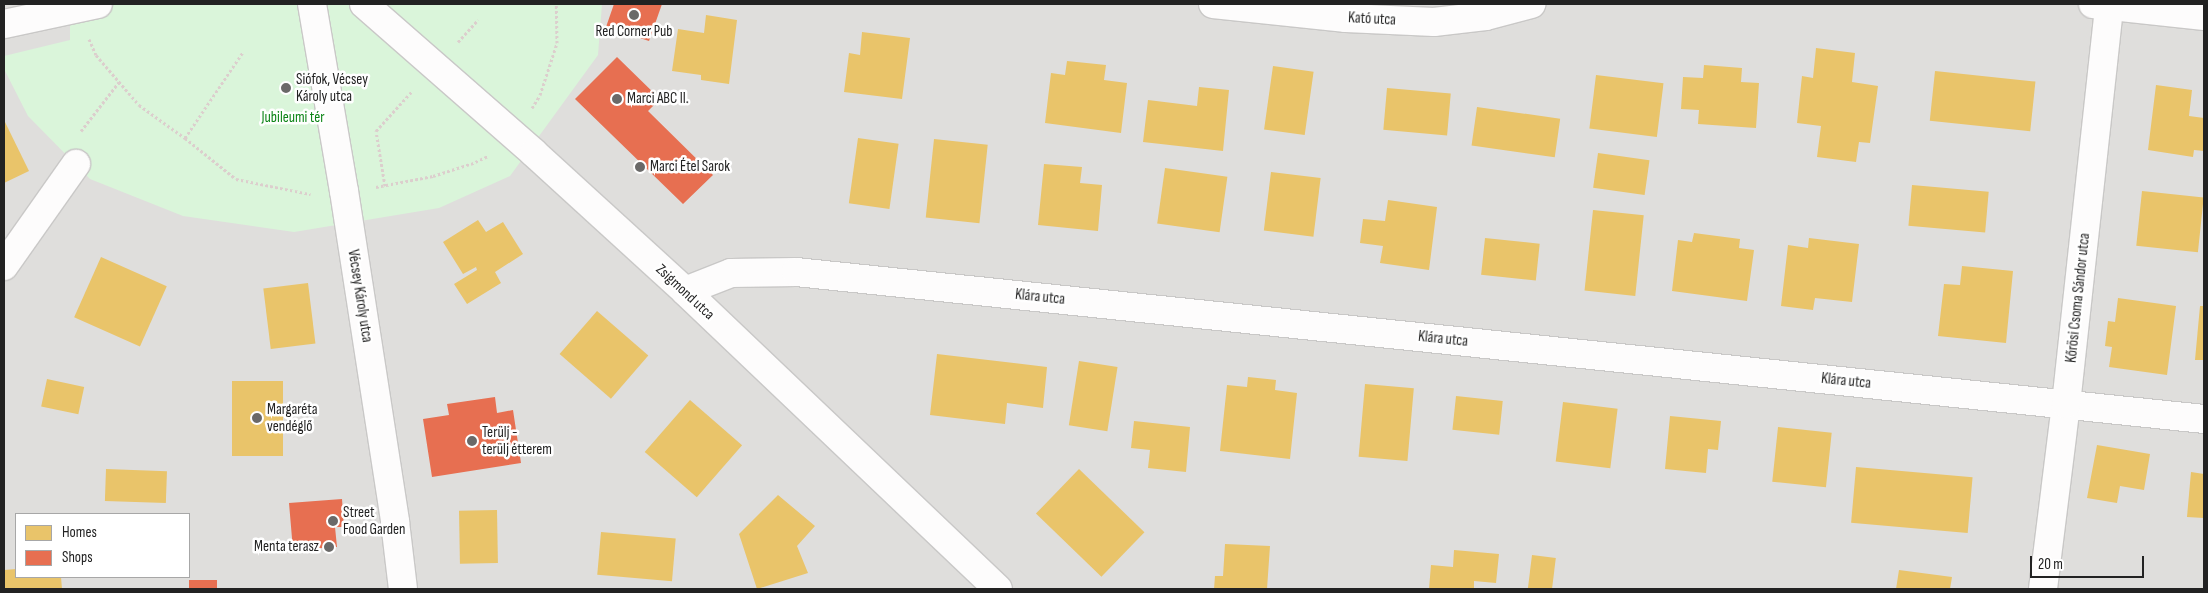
<!DOCTYPE html>
<meta charset="utf-8">
<style>
body{margin:0}
#map{position:relative;width:2208px;height:593px;overflow:hidden;background:#f0eeeb;font-family:"Sofia Sans Condensed",sans-serif}
div>[style]{position:absolute}
.residential>*{inset:0;background:#dfdedc}
.park>*{inset:0;background:#daf5da}
.homes>*{inset:0;background:#e9c46a;transform-origin:0 0}
.shops>*{inset:0;background:#e76f51;transform-origin:0 0}
.path>*{height:3px;margin-top:-1.5px;transform-origin:0;background:repeating-linear-gradient(90deg,#dccecd 0 2.5px,transparent 0 5px)}
.roads{filter:drop-shadow(1px 0 #c9c8c7) drop-shadow(-1px 0 #c9c8c7) drop-shadow(0 1px #c9c8c7) drop-shadow(0 -1px #c9c8c7)}
.street>*{height:28px;margin:-14px;padding:0 14px;transform-origin:14px;border-radius:14px;background:#fdfcfc}
.dots>*{width:14px;height:14px;translate:-50% -50%;box-sizing:border-box;border:2px solid #fff;border-radius:50%}
span{translate:-50% -50%;white-space:nowrap;text-align:center;line-height:1.15;-webkit-text-stroke:5px #fff;paint-order:stroke}
.street-label{font-size:15px;color:#222}
.poi-label{font-size:15px;color:#222}
.left{translate:0 -50%;text-align:left}
.right{translate:-100% -50%;text-align:right}
.park-label{font-size:15px;color:#0c8416}
.frame{position:absolute;inset:0;border:5px solid #222;pointer-events:none}
.legend{position:absolute;left:15px;top:513px;width:175px;height:65px;box-sizing:border-box;background:#fff;border:1px solid #a7a7a7;margin:0;padding:6px 9px;list-style:none;font-size:15px;color:#222}
.legend li{display:flex;align-items:center;gap:10px;height:25px}
.legend b{width:25px;border:1px solid #a7a7a7}
.scale{position:absolute;left:2030px;top:556px;width:114px;height:22px;box-sizing:border-box;border:2px solid #222;border-top:0;padding-left:6px;font-size:15px;line-height:18px;white-space:nowrap;color:#222;-webkit-text-stroke:4px #fff;paint-order:stroke}
</style>
<div id="map">
<div class="residential">
<i style="clip-path:polygon(evenodd,4px 4px,2204px 4px,2204px 589px,4px 589px,4px 4px,16px 514px,189px 514px,189px 577px,16px 577px,16px 514px)"></i>
</div>
<div class="park">
<i style="clip-path:polygon(70px 4px,602px 4px,598px 55px,510px 176px,439px 208px,294px 232px,183px 216px,90px 179px,28px 116px,4px 69px,4px 56px,70px 40px)"></i>
</div>
<div class="homes">
<i style="clip-path:polygon(706px 15px,737px 20px,729px 84px,701px 80px,701px 75px,672px 71px,678px 29px,704px 33px)"></i>
<i style="clip-path:polygon(862px 32px,910px 38px,902px 99px,844px 92px,849px 53px,860px 55px)"></i>
<i style="clip-path:polygon(1816px 48px,1855px 53px,1852px 82px,1878px 86px,1870px 143px,1859px 142px,1856px 162px,1817px 157px,1821px 126px,1797px 123px,1802px 76px,1813px 78px)"></i>
<i style="clip-path:polygon(1067px 61px,1106px 65px,1104px 80px,1127px 83px,1121px 133px,1045px 123px,1051px 73px,1065px 75px)"></i>
<i style="clip-path:polygon(1704px 65px,1742px 68px,1741px 82px,1759px 83px,1756px 128px,1698px 124px,1699px 110px,1681px 109px,1683px 77px,1703px 78px)"></i>
<i style="left:1273px;top:66px;width:41px;height:64px;rotate:8deg"></i>
<i style="left:1935px;top:71px;width:101px;height:50px;rotate:6deg"></i>
<i style="left:1596px;top:75px;width:68px;height:54px;rotate:7deg"></i>
<i style="clip-path:polygon(2156px 85px,2192px 90px,2189px 116px,2204px 118px,2204px 151px,2194px 150px,2193px 157px,2148px 150px)"></i>
<i style="clip-path:polygon(1199px 87px,1229px 90px,1223px 151px,1143px 142px,1148px 100px,1197px 106px)"></i>
<i style="left:1387px;top:88px;width:64px;height:42px;rotate:5deg"></i>
<i style="left:1477px;top:107px;width:84px;height:39px;rotate:8deg"></i>
<i style="clip-path:polygon(4px 120px,29px 171px,4px 183px)"></i>
<i style="left:858px;top:138px;width:41px;height:66px;rotate:8deg"></i>
<i style="left:934px;top:139px;width:54px;height:79px;rotate:6deg"></i>
<i style="left:1598px;top:153px;width:52px;height:35px;rotate:8deg"></i>
<i style="clip-path:polygon(1044px 164px,1082px 167px,1080px 183px,1102px 185px,1098px 231px,1038px 225px)"></i>
<i style="left:1165px;top:168px;width:63px;height:56px;rotate:8deg"></i>
<i style="left:1271px;top:172px;width:50px;height:59px;rotate:7deg"></i>
<i style="left:1912px;top:185px;width:77px;height:41px;rotate:5deg"></i>
<i style="left:2142px;top:191px;width:62px;height:55px;rotate:6deg"></i>
<i style="clip-path:polygon(1388px 200px,1437px 207px,1429px 270px,1380px 263px,1383px 246px,1360px 243px,1363px 219px,1385px 221px)"></i>
<i style="left:1593px;top:210px;width:51px;height:81px;rotate:6deg"></i>
<i style="clip-path:polygon(478px 220px,486px 232px,503px 222px,523px 254px,495px 272px,501px 283px,467px 304px,454px 284px,477px 270px,476px 267px,463px 274px,443px 242px)"></i>
<i style="clip-path:polygon(1694px 233px,1740px 239px,1739px 248px,1754px 250px,1747px 301px,1672px 291px,1678px 240px,1692px 242px)"></i>
<i style="left:1485px;top:238px;width:55px;height:37px;rotate:6deg"></i>
<i style="clip-path:polygon(1809px 238px,1859px 244px,1852px 302px,1815px 298px,1813px 310px,1781px 306px,1788px 245px,1808px 248px)"></i>
<i style="left:101px;top:257px;width:72px;height:66px;rotate:24deg"></i>
<i style="clip-path:polygon(1962px 266px,2013px 271px,2006px 343px,1938px 336px,1944px 284px,1960px 285px)"></i>
<i style="left:308px;top:283px;width:61px;height:45px;rotate:83deg"></i>
<i style="clip-path:polygon(2118px 298px,2176px 306px,2167px 375px,2109px 367px,2112px 347px,2105px 346px,2108px 321px,2115px 322px)"></i>
<i style="clip-path:polygon(2200px 306px,2204px 306px,2204px 360px,2195px 360px)"></i>
<i style="left:597px;top:311px;width:68px;height:57px;rotate:41deg"></i>
<i style="clip-path:polygon(937px 354px,1047px 367px,1043px 408px,1007px 403px,1005px 424px,930px 415px)"></i>
<i style="left:1079px;top:361px;width:39px;height:65px;rotate:9deg"></i>
<i style="clip-path:polygon(1248px 377px,1276px 380px,1275px 390px,1297px 393px,1290px 459px,1220px 451px,1227px 385px,1247px 387px)"></i>
<i style="left:47px;top:379px;width:38px;height:28px;rotate:12deg"></i>
<i style="left:232px;top:381px;width:51px;height:75px"></i>
<i style="left:1365px;top:384px;width:49px;height:73px;rotate:5deg"></i>
<i style="left:1456px;top:396px;width:47px;height:34px;rotate:6deg"></i>
<i style="left:690px;top:400px;width:69px;height:69px;rotate:41deg"></i>
<i style="left:1563px;top:402px;width:55px;height:60px;rotate:7deg"></i>
<i style="clip-path:polygon(1670px 416px,1721px 421px,1718px 450px,1708px 449px,1706px 473px,1665px 469px)"></i>
<i style="clip-path:polygon(1134px 421px,1190px 427px,1186px 472px,1148px 468px,1150px 450px,1131px 448px)"></i>
<i style="left:1778px;top:427px;width:54px;height:55px;rotate:6deg"></i>
<i style="clip-path:polygon(2097px 445px,2150px 454px,2144px 490px,2120px 486px,2117px 503px,2087px 498px)"></i>
<i style="left:1856px;top:467px;width:117px;height:56px;rotate:5deg"></i>
<i style="left:106px;top:469px;width:61px;height:32px;rotate:2deg"></i>
<i style="left:1079px;top:469px;width:91px;height:62px;rotate:44deg"></i>
<i style="clip-path:polygon(2191px 472px,2204px 474px,2204px 518px,2187px 517px)"></i>
<i style="clip-path:polygon(778px 495px,815px 526px,797px 546px,808px 573px,757px 589px,739px 534px)"></i>
<i style="left:497px;top:510px;width:53px;height:38px;rotate:89deg"></i>
<i style="left:601px;top:532px;width:75px;height:43px;rotate:5deg"></i>
<i style="clip-path:polygon(1225px 544px,1270px 546px,1267px 589px,1214px 589px,1215px 576px,1223px 576px)"></i>
<i style="clip-path:polygon(1454px 550px,1499px 554px,1496px 583px,1474px 581px,1474px 589px,1429px 589px,1431px 565px,1453px 567px)"></i>
<i style="left:1532px;top:555px;width:24px;height:34px;rotate:7deg"></i>
<i style="clip-path:polygon(16px 569px,16px 577px,61px 577px,62px 589px,4px 589px,4px 570px)"></i>
<i style="clip-path:polygon(1899px 570px,1952px 577px,1950px 589px,1896px 589px)"></i>
</div>
<div class="shops">
<i style="clip-path:polygon(614px 4px,662px 4px,649px 41px,606px 27px)"></i>
<i style="clip-path:polygon(617px 57px,660px 99px,648px 111px,713px 175px,683px 204px,575px 99px)"></i>
<i style="clip-path:polygon(495px 397px,497px 413px,513px 410px,521px 463px,432px 477px,423px 419px,449px 415px,447px 404px)"></i>
<i style="clip-path:polygon(342px 499px,344px 527px,335px 527px,337px 547px,293px 550px,289px 503px)"></i>
<i style="left:189px;top:580px;width:28px;height:9px"></i>
</div>
<div class="path">
<i style="left:89px;top:39px;width:17px;rotate:66deg"></i>
<i style="left:96px;top:55px;width:66px;rotate:49.3deg"></i>
<i style="left:139px;top:105px;width:57px;rotate:35.7deg"></i>
<i style="left:185px;top:138px;width:65px;rotate:38.8deg"></i>
<i style="left:236px;top:179px;width:76px;rotate:11.5deg"></i>
<i style="left:458px;top:42px;width:30px;rotate:-48deg"></i>
<i style="left:532px;top:108px;width:15px;rotate:-58deg"></i>
<i style="left:540px;top:95px;width:55px;rotate:-71.9deg"></i>
<i style="left:557px;top:43px;width:39px;rotate:-91deg"></i>
<i style="left:81px;top:131px;width:62px;rotate:-52.2deg"></i>
<i style="left:185px;top:138px;width:104px;rotate:-56deg"></i>
<i style="left:385px;top:186px;width:56px;rotate:-99.3deg"></i>
<i style="left:376px;top:131px;width:55px;rotate:-47.9deg"></i>
<i style="left:376px;top:187px;width:58px;rotate:-10.9deg"></i>
<i style="left:433px;top:176px;width:40px;rotate:-18deg"></i>
<i style="left:471px;top:164px;width:19px;rotate:-25deg"></i>
</div>
<div class="roads">
<div class="street">
<i style="left:312px;top:4px;width:190px;rotate:80.3deg"></i>
<i style="left:344px;top:191px;width:335px;rotate:81.2deg"></i>
<i style="left:395px;top:522px;width:67px;rotate:83.2deg"></i>
<i style="left:364px;top:4px;width:226px;rotate:41.2deg"></i>
<i style="left:534px;top:153px;width:205px;rotate:42.4deg"></i>
<i style="left:685px;top:291px;width:432px;rotate:43.6deg"></i>
<i style="left:1213px;top:4px;width:134px;rotate:6deg"></i>
<i style="left:1346px;top:18px;width:88px;rotate:2.6deg"></i>
<i style="left:1434px;top:22px;width:52px;rotate:-6.6deg"></i>
<i style="left:1486px;top:16px;width:47px;rotate:-14.9deg"></i>
<i style="left:2093px;top:4px;width:112px;rotate:6.2deg"></i>
<i style="left:4px;top:24px;width:96px;rotate:-12deg"></i>
<i style="left:4px;top:266px;width:125px;rotate:-54.8deg"></i>
<i style="left:685px;top:291px;width:49px;rotate:-21.4deg"></i>
<i style="left:731px;top:273px;width:65px;rotate:-0.9deg"></i>
<i style="left:796px;top:272px;width:1416px;rotate:5.96deg"></i>
<i style="left:2043px;top:589px;width:186px;rotate:-82.9deg"></i>
<i style="left:2066px;top:404px;width:400px;rotate:-83.8deg"></i>
</div>
</div>
<div class="dots">
<i style="left:634px;top:15px;background:#6a6968"></i>
<i style="left:286px;top:88px;background:#6a6968"></i>
<i style="left:617px;top:99px;background:#6a6968"></i>
<i style="left:640px;top:167px;background:#6a6968"></i>
<i style="left:257px;top:418px;background:#6a6968"></i>
<i style="left:472px;top:441px;background:#6a6968"></i>
<i style="left:333px;top:521px;background:#6a6968"></i>
<i style="left:329px;top:547px;background:#6a6968"></i>
</div>
<div class="street-label">
<span style="left:1372px;top:19px;rotate:3deg">Kató utca</span>
<span style="left:685px;top:292px;rotate:43deg">Zsigmond utca</span>
<span style="left:360px;top:296px;rotate:81deg">Vécsey Károly utca</span>
<span style="left:1040px;top:297px;rotate:6deg">Klára utca</span>
<span style="left:2078px;top:298px;rotate:-84deg">Kőrösi Csoma Sándor utca</span>
<span style="left:1443px;top:339px;rotate:6deg">Klára utca</span>
<span style="left:1846px;top:381px;rotate:6deg">Klára utca</span>
</div>
<div class="poi-label">
<span style="left:634px;top:32px">Red Corner Pub</span>
<span class="left" style="left:296px;top:88px">Siófok, Vécsey<br>Károly utca</span>
<span class="left" style="left:627px;top:99px">Marci ABC II.</span>
<span class="left" style="left:650px;top:167px">Marci Étel Sarok</span>
<span class="left" style="left:267px;top:418px">Margaréta<br>vendéglő</span>
<span class="left" style="left:482px;top:441px">Terülj -<br>terülj étterem</span>
<span class="left" style="left:343px;top:521px">Street<br>Food Garden</span>
<span class="right" style="left:319px;top:547px">Menta terasz</span>
</div>
<div class="park-label">
<span style="left:293px;top:118px">Jubileumi tér</span>
</div>
<div class="frame"></div>
<ul class="legend">
<li><b style="height:14px;background:#e9c46a"></b>Homes</li>
<li><b style="height:14px;background:#e76f51"></b>Shops</li>
</ul>
<div class="scale">20 m</div>
</div>
